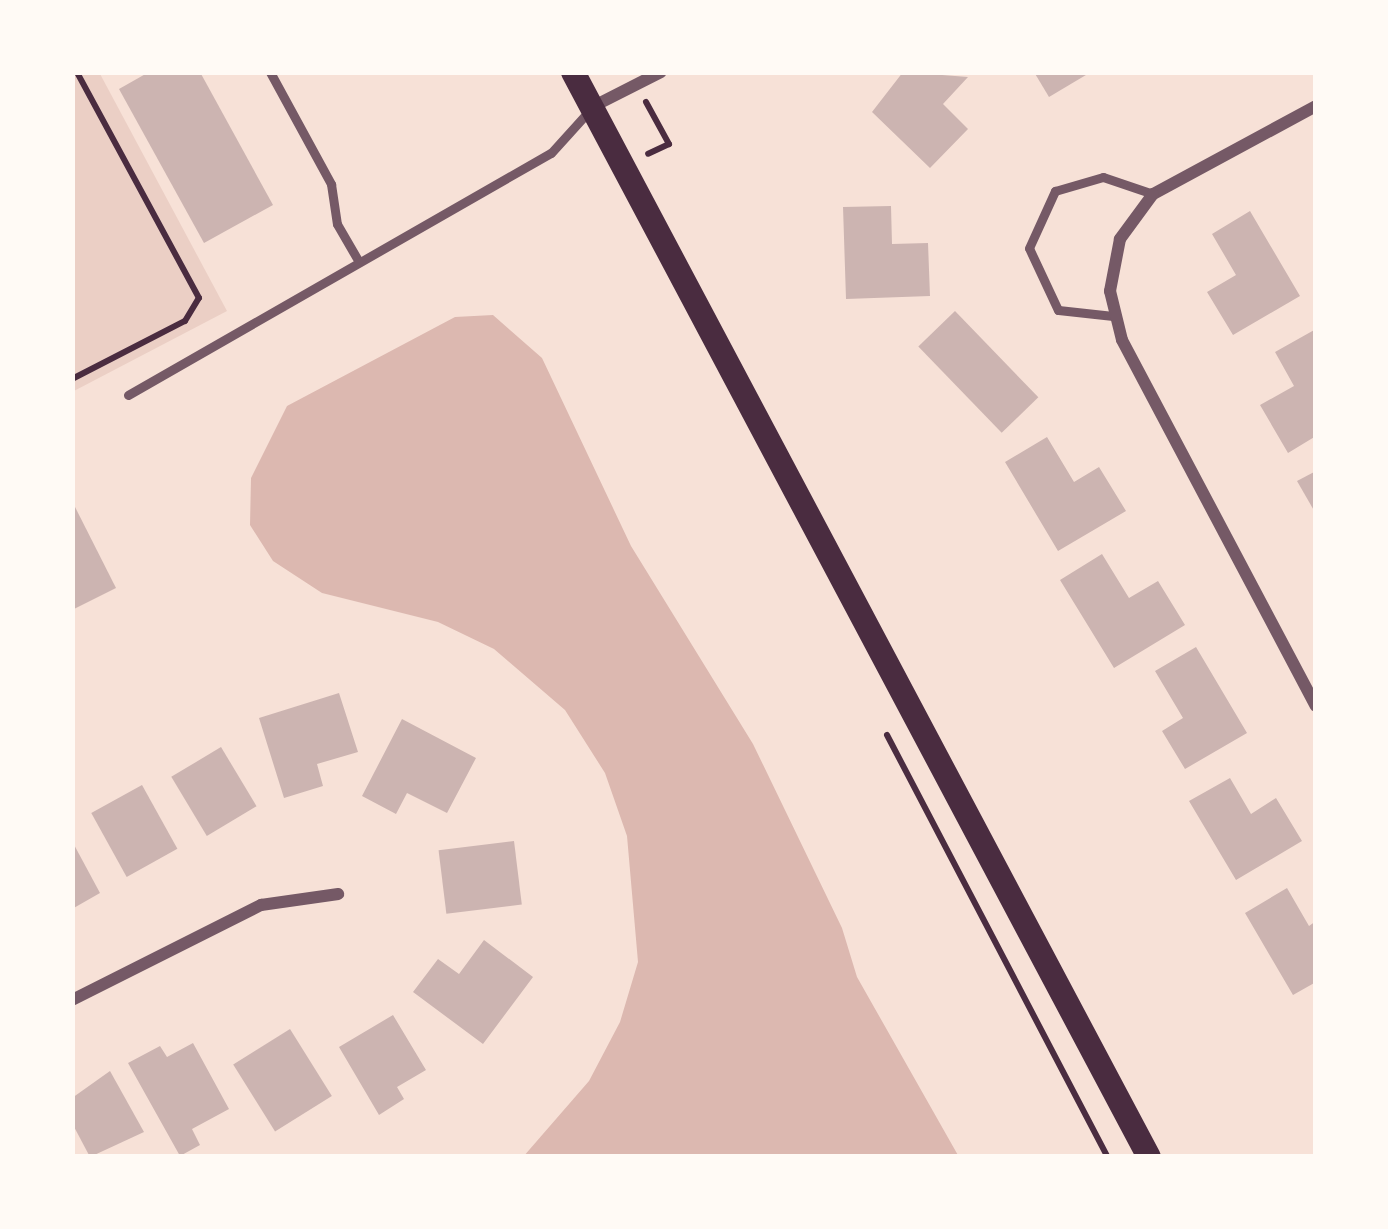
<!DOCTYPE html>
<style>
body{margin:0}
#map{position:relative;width:1388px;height:1229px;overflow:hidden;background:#f7e1d7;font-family:Roboto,sans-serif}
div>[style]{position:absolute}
.green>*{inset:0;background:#ebcfc5}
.water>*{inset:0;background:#dcb8b0}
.building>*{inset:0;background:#ccb4b1;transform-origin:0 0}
.path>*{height:6px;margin:-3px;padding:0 3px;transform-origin:3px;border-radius:3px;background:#4a2c40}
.service>*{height:9px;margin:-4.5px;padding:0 4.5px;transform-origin:4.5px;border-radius:4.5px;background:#755966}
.minor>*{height:12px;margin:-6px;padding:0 6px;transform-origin:6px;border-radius:6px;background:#755966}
.secondary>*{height:24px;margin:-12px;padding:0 12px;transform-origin:12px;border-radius:12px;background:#4a2c40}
span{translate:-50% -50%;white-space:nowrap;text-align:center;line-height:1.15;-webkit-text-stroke:12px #fffaf5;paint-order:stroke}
.frame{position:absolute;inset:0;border:75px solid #fffaf5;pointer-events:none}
</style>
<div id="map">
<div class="green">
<i style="clip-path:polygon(72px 72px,99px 72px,227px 311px,72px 392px)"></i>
</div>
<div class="water">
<i style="clip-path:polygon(493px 315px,542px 358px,631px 546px,753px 744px,842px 928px,857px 977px,959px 1157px,523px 1157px,589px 1081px,620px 1022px,638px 962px,627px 836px,605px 773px,565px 710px,494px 649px,438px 622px,322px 593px,273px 561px,250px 525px,251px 478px,287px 406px,455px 317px)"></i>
</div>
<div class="building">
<i style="clip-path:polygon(149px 72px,200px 72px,273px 205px,204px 243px,119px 89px)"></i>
<i style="clip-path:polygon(903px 72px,968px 77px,943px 104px,968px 129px,930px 168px,872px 112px)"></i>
<i style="clip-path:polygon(1034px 72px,1091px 72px,1049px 97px)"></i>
<i style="clip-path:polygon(891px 206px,892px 244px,928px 243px,930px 296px,846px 299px,843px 207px)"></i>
<i style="clip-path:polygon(1250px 211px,1300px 296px,1233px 335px,1207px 292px,1236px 275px,1212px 234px)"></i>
<i style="left:955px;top:311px;width:120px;height:51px;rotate:46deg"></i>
<i style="clip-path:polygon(1316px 329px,1316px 436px,1288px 453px,1260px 405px,1294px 386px,1275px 352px)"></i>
<i style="clip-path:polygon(1047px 437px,1074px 482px,1099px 467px,1126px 511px,1058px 551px,1005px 462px)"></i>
<i style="clip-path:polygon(1316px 471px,1316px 514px,1297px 481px)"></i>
<i style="clip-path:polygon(72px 501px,116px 588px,72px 610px)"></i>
<i style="clip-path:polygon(1102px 554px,1129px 598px,1158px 581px,1185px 625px,1114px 668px,1060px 580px)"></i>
<i style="clip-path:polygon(1196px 647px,1247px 733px,1185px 769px,1162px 731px,1183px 718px,1155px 671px)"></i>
<i style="clip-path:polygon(339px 693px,358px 752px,317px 764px,323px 786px,284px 798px,259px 718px)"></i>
<i style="clip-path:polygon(402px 719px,476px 758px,447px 813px,407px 793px,396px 814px,362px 796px)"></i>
<i style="left:221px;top:747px;width:69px;height:58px;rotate:59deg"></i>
<i style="clip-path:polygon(1230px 778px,1251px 814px,1276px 798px,1302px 841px,1236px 880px,1189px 801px)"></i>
<i style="left:142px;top:785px;width:73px;height:58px;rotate:61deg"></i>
<i style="clip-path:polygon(72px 841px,100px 893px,72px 909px)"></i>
<i style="left:514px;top:841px;width:64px;height:76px;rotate:83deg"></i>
<i style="clip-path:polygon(1287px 888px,1309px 926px,1316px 921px,1316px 982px,1293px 995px,1245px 913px)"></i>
<i style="clip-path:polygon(484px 940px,533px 977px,483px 1044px,413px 992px,438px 959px,459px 974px)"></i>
<i style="clip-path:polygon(393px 1015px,426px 1070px,397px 1087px,404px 1099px,379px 1115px,339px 1047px)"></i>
<i style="left:290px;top:1029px;width:79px;height:67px;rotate:58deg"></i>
<i style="clip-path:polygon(193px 1043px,229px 1109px,192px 1129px,200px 1145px,180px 1156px,128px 1063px,160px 1046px,167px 1057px)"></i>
<i style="clip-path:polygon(110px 1071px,144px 1132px,90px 1157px,72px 1123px,72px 1098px)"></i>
</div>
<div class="path">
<i style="left:646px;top:102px;width:48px;rotate:61.3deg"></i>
<i style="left:669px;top:144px;width:23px;rotate:155deg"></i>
<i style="left:72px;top:379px;width:127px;rotate:-27.2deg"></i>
<i style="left:185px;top:321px;width:27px;rotate:-59deg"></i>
<i style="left:199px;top:298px;width:257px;rotate:-118.4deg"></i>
<i style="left:887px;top:735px;width:476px;rotate:62.4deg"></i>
</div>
<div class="service">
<i style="left:270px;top:72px;width:128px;rotate:61.4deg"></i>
<i style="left:331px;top:184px;width:40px;rotate:81.5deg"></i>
<i style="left:337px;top:224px;width:44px;rotate:59.9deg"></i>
<i style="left:1113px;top:316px;width:55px;rotate:-173.8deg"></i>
<i style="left:1058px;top:310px;width:68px;rotate:-115.1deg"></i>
<i style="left:1029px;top:248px;width:63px;rotate:-65.5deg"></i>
<i style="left:1055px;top:191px;width:50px;rotate:-16.3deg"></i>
<i style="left:1103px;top:177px;width:53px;rotate:18.8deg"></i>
<i style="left:128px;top:395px;width:487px;rotate:-29.8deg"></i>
<i style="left:551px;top:153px;width:57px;rotate:-47.9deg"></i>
</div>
<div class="minor">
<i style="left:1316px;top:106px;width:185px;rotate:151.6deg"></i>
<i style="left:1153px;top:194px;width:56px;rotate:126.3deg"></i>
<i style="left:1120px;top:239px;width:53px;rotate:100.9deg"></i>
<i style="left:1110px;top:291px;width:50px;rotate:76.2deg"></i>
<i style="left:1122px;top:340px;width:414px;rotate:62.1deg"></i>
<i style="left:592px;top:107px;width:77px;rotate:-26.9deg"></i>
<i style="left:72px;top:1000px;width:212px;rotate:-26.7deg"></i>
<i style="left:261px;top:905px;width:78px;rotate:-8.1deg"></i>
</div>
<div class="secondary">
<i style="left:573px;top:72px;width:1228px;rotate:62.04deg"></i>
</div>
<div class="frame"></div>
</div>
